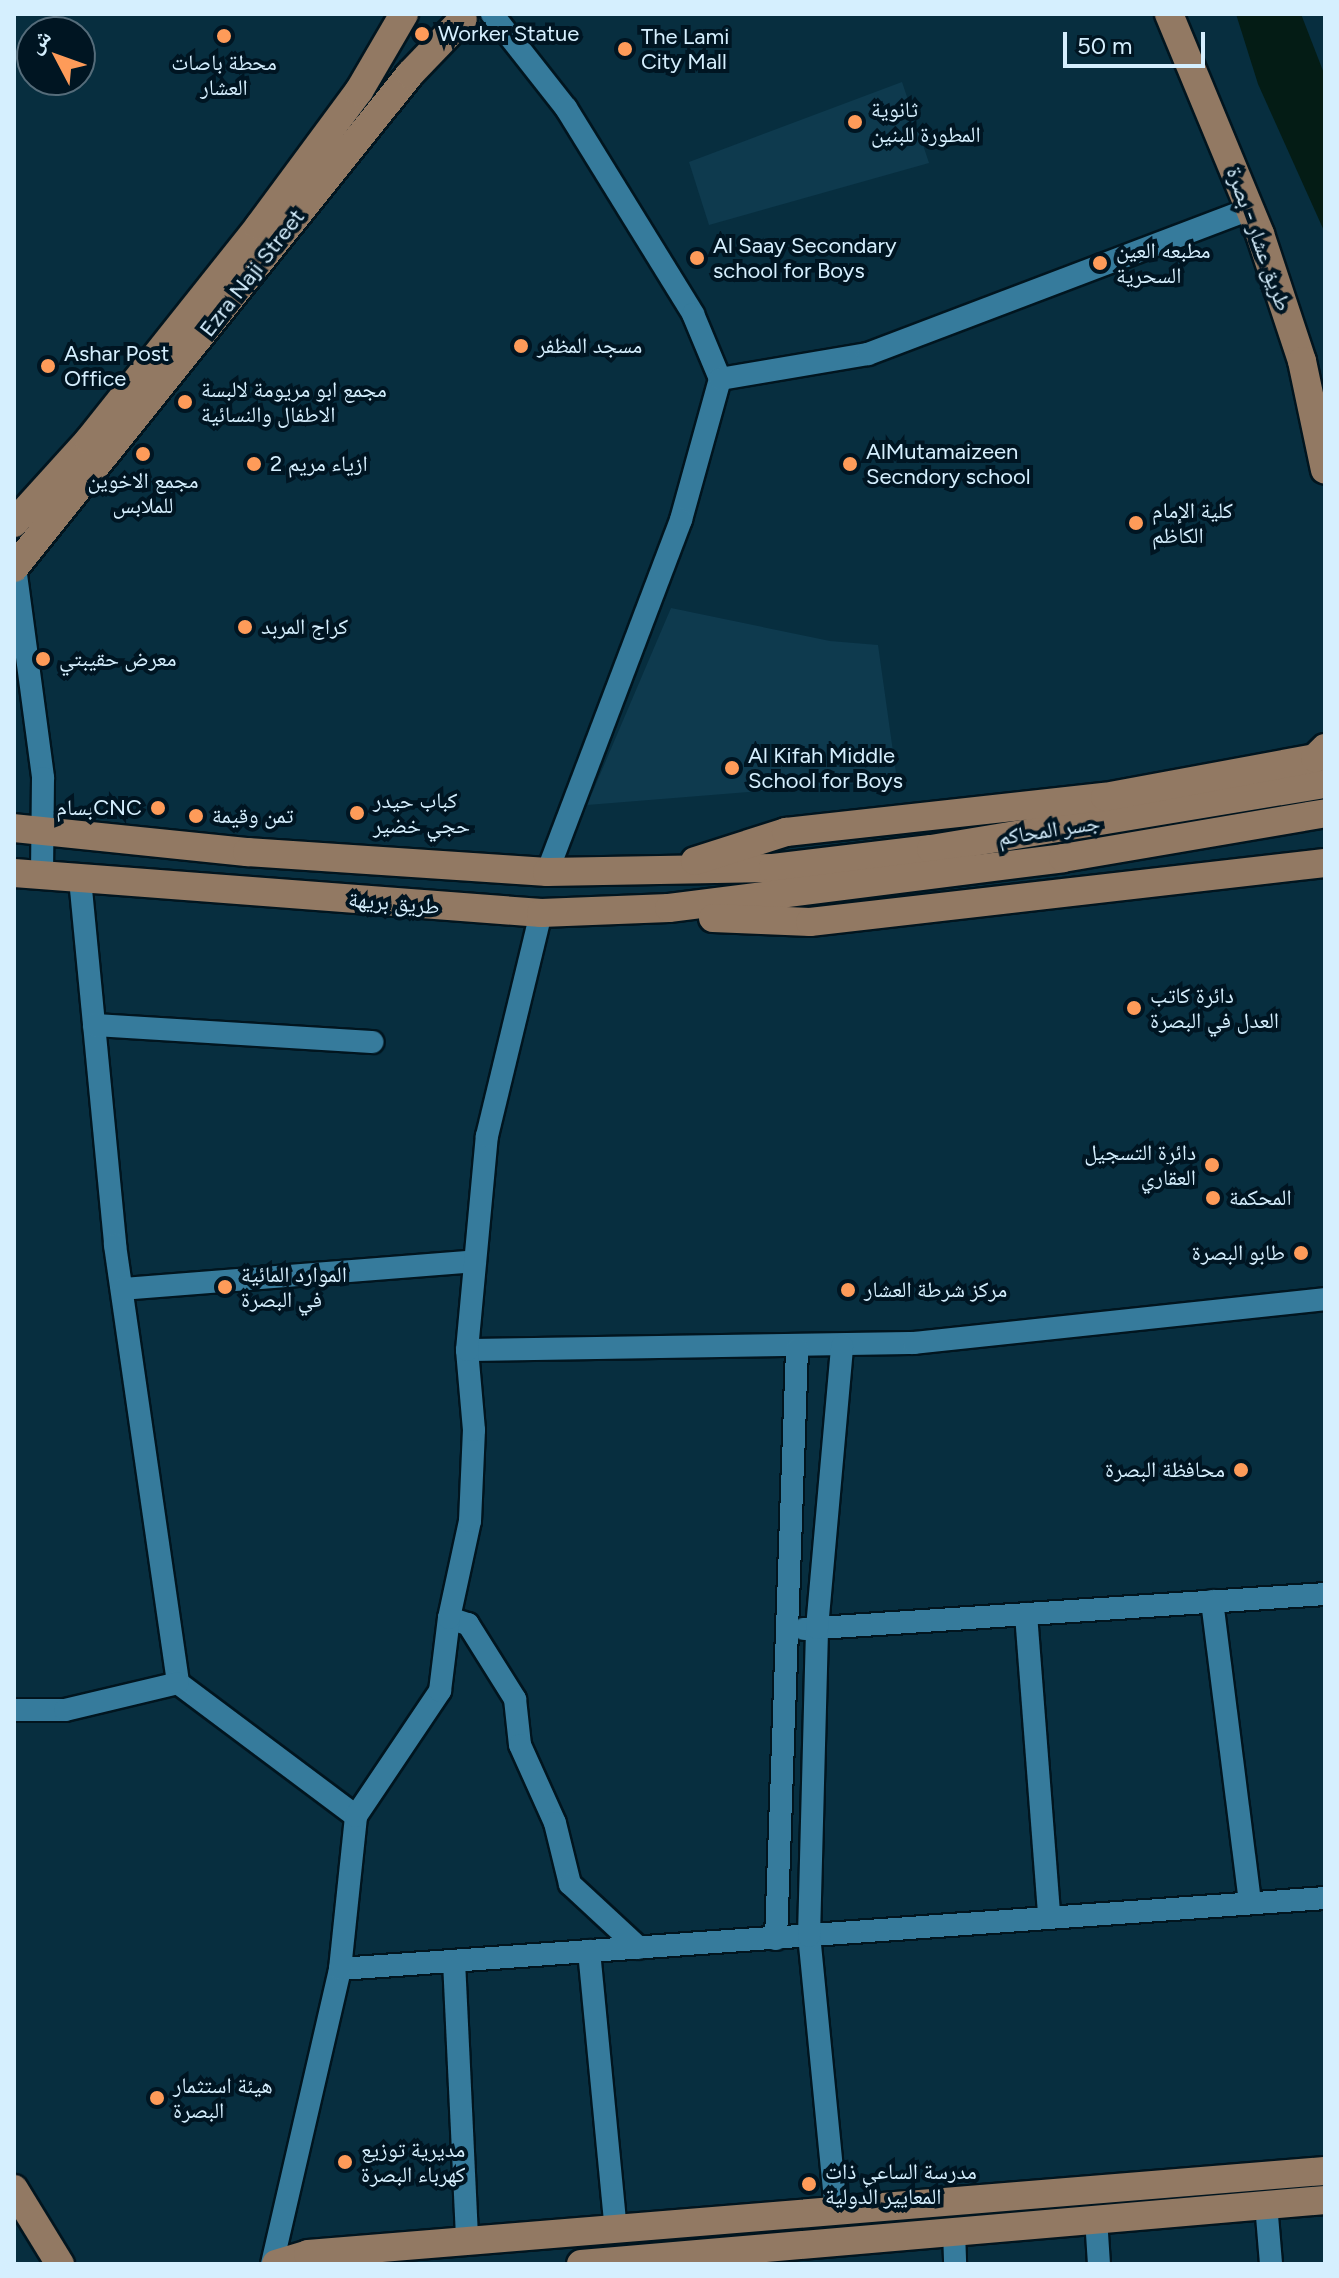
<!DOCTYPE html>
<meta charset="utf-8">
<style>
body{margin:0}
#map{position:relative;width:1339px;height:2278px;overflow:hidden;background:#072e3f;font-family:Figtree,"Noto Naskh Arabic",sans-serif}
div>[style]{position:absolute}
.built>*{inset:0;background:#0e3a4e}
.water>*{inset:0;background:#041c15}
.roads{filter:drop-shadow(2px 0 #01151f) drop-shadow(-2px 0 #01151f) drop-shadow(0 2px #01151f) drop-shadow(0 -2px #01151f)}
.minor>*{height:22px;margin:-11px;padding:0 11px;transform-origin:11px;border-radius:11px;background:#367b9c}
.major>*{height:28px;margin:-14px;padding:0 14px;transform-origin:14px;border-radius:14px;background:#927963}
.dots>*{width:22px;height:22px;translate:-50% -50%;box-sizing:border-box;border:4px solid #001522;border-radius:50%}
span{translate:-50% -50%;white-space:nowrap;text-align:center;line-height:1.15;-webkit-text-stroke:8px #001522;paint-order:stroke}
.poi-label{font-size:22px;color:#d5effe}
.left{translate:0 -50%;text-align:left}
.right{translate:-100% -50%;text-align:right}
.street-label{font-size:22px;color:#d5effe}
.frame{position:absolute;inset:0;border:16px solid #d5effe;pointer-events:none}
.north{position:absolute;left:16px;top:16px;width:80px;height:80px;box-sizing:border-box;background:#001522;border:2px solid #556c7a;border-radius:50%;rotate:311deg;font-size:22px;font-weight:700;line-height:32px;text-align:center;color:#d5effe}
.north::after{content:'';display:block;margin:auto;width:28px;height:36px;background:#fe9b59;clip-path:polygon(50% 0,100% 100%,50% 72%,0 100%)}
.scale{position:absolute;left:1063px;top:32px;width:142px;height:36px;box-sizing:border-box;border:4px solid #d5effe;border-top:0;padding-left:10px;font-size:24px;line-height:28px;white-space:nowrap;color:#d5effe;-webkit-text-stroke:6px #001522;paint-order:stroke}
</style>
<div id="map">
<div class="built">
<i style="clip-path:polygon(902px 82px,929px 163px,709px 225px,689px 162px)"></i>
<i style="clip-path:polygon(671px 608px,830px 641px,878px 645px,897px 780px,587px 805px)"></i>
</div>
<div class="water">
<i style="clip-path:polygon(1236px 14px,1301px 14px,1325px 76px,1325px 233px,1258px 84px)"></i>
</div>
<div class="roads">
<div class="minor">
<i style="left:492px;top:14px;width:120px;rotate:51.8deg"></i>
<i style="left:566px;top:108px;width:242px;rotate:58.3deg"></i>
<i style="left:693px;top:314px;width:70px;rotate:67.4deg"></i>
<i style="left:720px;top:379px;width:146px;rotate:105.5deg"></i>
<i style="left:681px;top:520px;width:377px;rotate:110.8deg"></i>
<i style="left:720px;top:379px;width:150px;rotate:-9.6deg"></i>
<i style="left:868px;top:354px;width:409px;rotate:-20.8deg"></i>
<i style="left:15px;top:567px;width:213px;rotate:82.4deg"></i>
<i style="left:43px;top:778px;width:98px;rotate:90.6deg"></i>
<i style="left:80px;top:879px;width:368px;rotate:84.5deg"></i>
<i style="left:115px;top:1245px;width:443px;rotate:81.8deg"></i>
<i style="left:178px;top:1683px;width:222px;rotate:36.8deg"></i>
<i style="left:94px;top:1025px;width:279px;rotate:3.5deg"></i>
<i style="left:122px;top:1289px;width:354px;rotate:-4.5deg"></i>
<i style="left:467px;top:1350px;width:447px;rotate:-0.9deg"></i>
<i style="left:914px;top:1343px;width:413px;rotate:-6.1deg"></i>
<i style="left:1212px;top:1601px;width:303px;rotate:82.8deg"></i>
<i style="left:1026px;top:1614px;width:301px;rotate:85.6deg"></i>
<i style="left:449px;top:1618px;width:20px;rotate:18deg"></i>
<i style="left:468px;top:1624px;width:89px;rotate:57.9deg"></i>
<i style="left:515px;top:1699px;width:46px;rotate:83.8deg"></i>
<i style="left:520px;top:1745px;width:85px;rotate:65.8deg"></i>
<i style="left:555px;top:1823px;width:63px;rotate:76.2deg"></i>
<i style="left:570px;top:1884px;width:94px;rotate:42.8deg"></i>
<i style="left:804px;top:1629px;width:522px;rotate:-3.84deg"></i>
<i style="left:14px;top:1710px;width:51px"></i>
<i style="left:65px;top:1710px;width:116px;rotate:-13.4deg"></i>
<i style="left:776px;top:1939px;width:590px;rotate:-87.96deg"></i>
<i style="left:589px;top:1951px;width:281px;rotate:84.5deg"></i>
<i style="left:454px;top:1961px;width:280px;rotate:87.3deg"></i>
<i style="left:340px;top:1969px;width:988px;rotate:-4.12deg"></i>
<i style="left:1266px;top:2204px;width:60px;rotate:85.2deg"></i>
<i style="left:836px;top:2210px;width:275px;rotate:-95.6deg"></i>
<i style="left:809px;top:1936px;width:308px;rotate:-88.5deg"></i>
<i style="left:817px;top:1628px;width:283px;rotate:-84.9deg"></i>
<i style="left:1096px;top:2218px;width:46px;rotate:86.3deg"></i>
<i style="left:954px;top:2231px;width:33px;rotate:88deg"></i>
<i style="left:272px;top:2264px;width:303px;rotate:-77deg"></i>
<i style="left:340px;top:1969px;width:154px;rotate:-84deg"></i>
<i style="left:356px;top:1816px;width:151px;rotate:-56.1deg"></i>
<i style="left:440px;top:1691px;width:74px;rotate:-83deg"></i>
<i style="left:449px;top:1618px;width:99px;rotate:-77.8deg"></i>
<i style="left:470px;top:1521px;width:91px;rotate:-87.5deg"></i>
<i style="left:474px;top:1430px;width:80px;rotate:-95deg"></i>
<i style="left:467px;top:1350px;width:215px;rotate:-84.7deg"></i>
<i style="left:487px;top:1136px;width:229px;rotate:-76.4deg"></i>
</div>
<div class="major">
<i style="left:1169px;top:14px;width:238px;rotate:67.5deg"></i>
<i style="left:1260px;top:234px;width:134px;rotate:71.7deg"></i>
<i style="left:1302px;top:361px;width:111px;rotate:78.1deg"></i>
<i style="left:14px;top:523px;width:112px;rotate:-47.9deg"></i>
<i style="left:89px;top:440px;width:273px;rotate:-51.5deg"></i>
<i style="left:259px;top:226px;width:168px;rotate:-53.5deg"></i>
<i style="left:359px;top:91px;width:89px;rotate:-59.7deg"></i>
<i style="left:14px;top:568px;width:633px;rotate:-51.28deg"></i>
<i style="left:410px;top:74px;width:76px;rotate:-46.1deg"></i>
<i style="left:14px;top:828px;width:234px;rotate:5.9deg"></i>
<i style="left:247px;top:852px;width:301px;rotate:3.8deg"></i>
<i style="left:547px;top:872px;width:226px;rotate:-1deg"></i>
<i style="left:773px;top:868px;width:159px;rotate:-6.9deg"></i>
<i style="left:931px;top:849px;width:399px;rotate:-9.4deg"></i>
<i style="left:695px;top:861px;width:96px;rotate:-17.7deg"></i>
<i style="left:786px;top:832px;width:321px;rotate:-6.3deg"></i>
<i style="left:1105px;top:797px;width:214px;rotate:-10.5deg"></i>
<i style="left:1315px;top:758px;width:14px;rotate:-45deg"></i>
<i style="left:14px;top:873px;width:529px;rotate:4.34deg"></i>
<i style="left:541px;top:913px;width:128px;rotate:-2.2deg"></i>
<i style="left:669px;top:908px;width:397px;rotate:-7.2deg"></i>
<i style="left:1063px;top:858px;width:266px;rotate:-9.7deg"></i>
<i style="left:713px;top:918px;width:97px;rotate:2.4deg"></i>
<i style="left:810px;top:922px;width:518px;rotate:-6.54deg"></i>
<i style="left:14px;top:2189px;width:88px;rotate:58.5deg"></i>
<i style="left:276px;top:2264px;width:34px;rotate:-17deg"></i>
<i style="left:308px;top:2254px;width:1020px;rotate:-4.67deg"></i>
<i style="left:581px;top:2264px;width:747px;rotate:-4.92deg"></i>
</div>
</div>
<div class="dots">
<i style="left:422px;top:34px;background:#fe9b59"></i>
<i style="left:224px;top:36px;background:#fe9b59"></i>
<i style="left:625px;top:49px;background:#fe9b59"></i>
<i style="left:855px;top:122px;background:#fe9b59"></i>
<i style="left:697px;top:258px;background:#fe9b59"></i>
<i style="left:1100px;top:263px;background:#fe9b59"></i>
<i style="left:521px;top:346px;background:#fe9b59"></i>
<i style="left:48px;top:366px;background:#fe9b59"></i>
<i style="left:185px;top:402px;background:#fe9b59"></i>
<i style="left:143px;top:454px;background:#fe9b59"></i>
<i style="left:254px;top:464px;background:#fe9b59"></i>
<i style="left:850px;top:464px;background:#fe9b59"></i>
<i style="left:1136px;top:523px;background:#fe9b59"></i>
<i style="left:245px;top:627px;background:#fe9b59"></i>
<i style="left:43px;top:659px;background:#fe9b59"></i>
<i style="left:732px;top:768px;background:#fe9b59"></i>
<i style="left:158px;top:808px;background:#fe9b59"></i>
<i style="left:357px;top:813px;background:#fe9b59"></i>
<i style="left:196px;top:816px;background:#fe9b59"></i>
<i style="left:1134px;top:1008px;background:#fe9b59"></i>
<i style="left:1212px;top:1165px;background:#fe9b59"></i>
<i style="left:1213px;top:1198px;background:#fe9b59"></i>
<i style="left:1301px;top:1253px;background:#fe9b59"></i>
<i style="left:225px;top:1287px;background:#fe9b59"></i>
<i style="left:848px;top:1290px;background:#fe9b59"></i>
<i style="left:1241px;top:1470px;background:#fe9b59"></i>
<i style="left:157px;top:2098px;background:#fe9b59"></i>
<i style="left:345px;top:2162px;background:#fe9b59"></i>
<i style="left:809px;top:2184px;background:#fe9b59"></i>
</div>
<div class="poi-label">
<span class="left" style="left:438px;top:34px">Worker Statue</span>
<span class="left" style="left:641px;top:49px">The Lami<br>City Mall</span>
<span style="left:224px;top:75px">محطة باصات<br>العشار</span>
<span class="left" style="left:871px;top:122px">ثانوية<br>المطورة للبنين</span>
<span class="left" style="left:713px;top:258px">Al Saay Secondary<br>school for Boys</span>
<span class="left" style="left:1116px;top:263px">مطبعه العين<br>السحرية</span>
<span class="left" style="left:537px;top:346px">مسجد المظفر</span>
<span class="left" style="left:64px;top:366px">Ashar Post<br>Office</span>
<span class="left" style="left:201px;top:402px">مجمع ابو مريومة لالبسة<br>الاطفال والنسائية</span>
<span class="left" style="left:866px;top:464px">AlMutamaizeen<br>Secndory school</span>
<span class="left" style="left:270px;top:464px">ازياء مريم 2</span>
<span style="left:143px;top:493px">مجمع الاخوين<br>للملابس</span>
<span class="left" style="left:1152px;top:523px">كلية الإمام<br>الكاظم</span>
<span class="left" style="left:261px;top:627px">كراج المربد</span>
<span class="left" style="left:59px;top:659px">معرض حقيبتي</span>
<span class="left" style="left:748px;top:768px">Al Kifah Middle<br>School for Boys</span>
<span class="left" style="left:373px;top:813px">كباب حيدر<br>حجي خضير</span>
<span class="right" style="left:142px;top:808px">بسامCNC</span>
<span class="left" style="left:212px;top:816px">تمن وقيمة</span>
<span class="left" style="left:1150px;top:1008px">دائرة كاتب<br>العدل في البصرة</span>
<span class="right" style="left:1196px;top:1165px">دائرة التسجيل<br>العقاري</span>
<span class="left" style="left:1229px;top:1198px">المحكمة</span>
<span class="right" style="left:1285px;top:1253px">طابو البصرة</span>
<span class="left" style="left:241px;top:1287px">الموارد المائية<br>في البصرة</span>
<span class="left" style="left:864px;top:1290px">مركز شرطة العشار</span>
<span class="right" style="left:1225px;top:1470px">محافظة البصرة</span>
<span class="left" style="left:173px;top:2098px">هيئة استثمار<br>البصرة</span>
<span class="left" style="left:361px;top:2162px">مديرية توزيع<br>كهرباء البصرة</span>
<span class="left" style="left:825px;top:2184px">مدرسة الساعي ذات<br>المعايير الدولية</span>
</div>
<div class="street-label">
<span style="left:1259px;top:239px;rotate:70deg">طريق عشار - بصرة</span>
<span style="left:252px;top:273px;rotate:-52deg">Ezra Naji Street</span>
<span style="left:1049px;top:830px;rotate:-9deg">جسر المحاكم</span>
<span style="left:394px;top:903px;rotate:5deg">طريق بريهة</span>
</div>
<div class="frame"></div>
<div class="north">ش</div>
<div class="scale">50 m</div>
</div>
